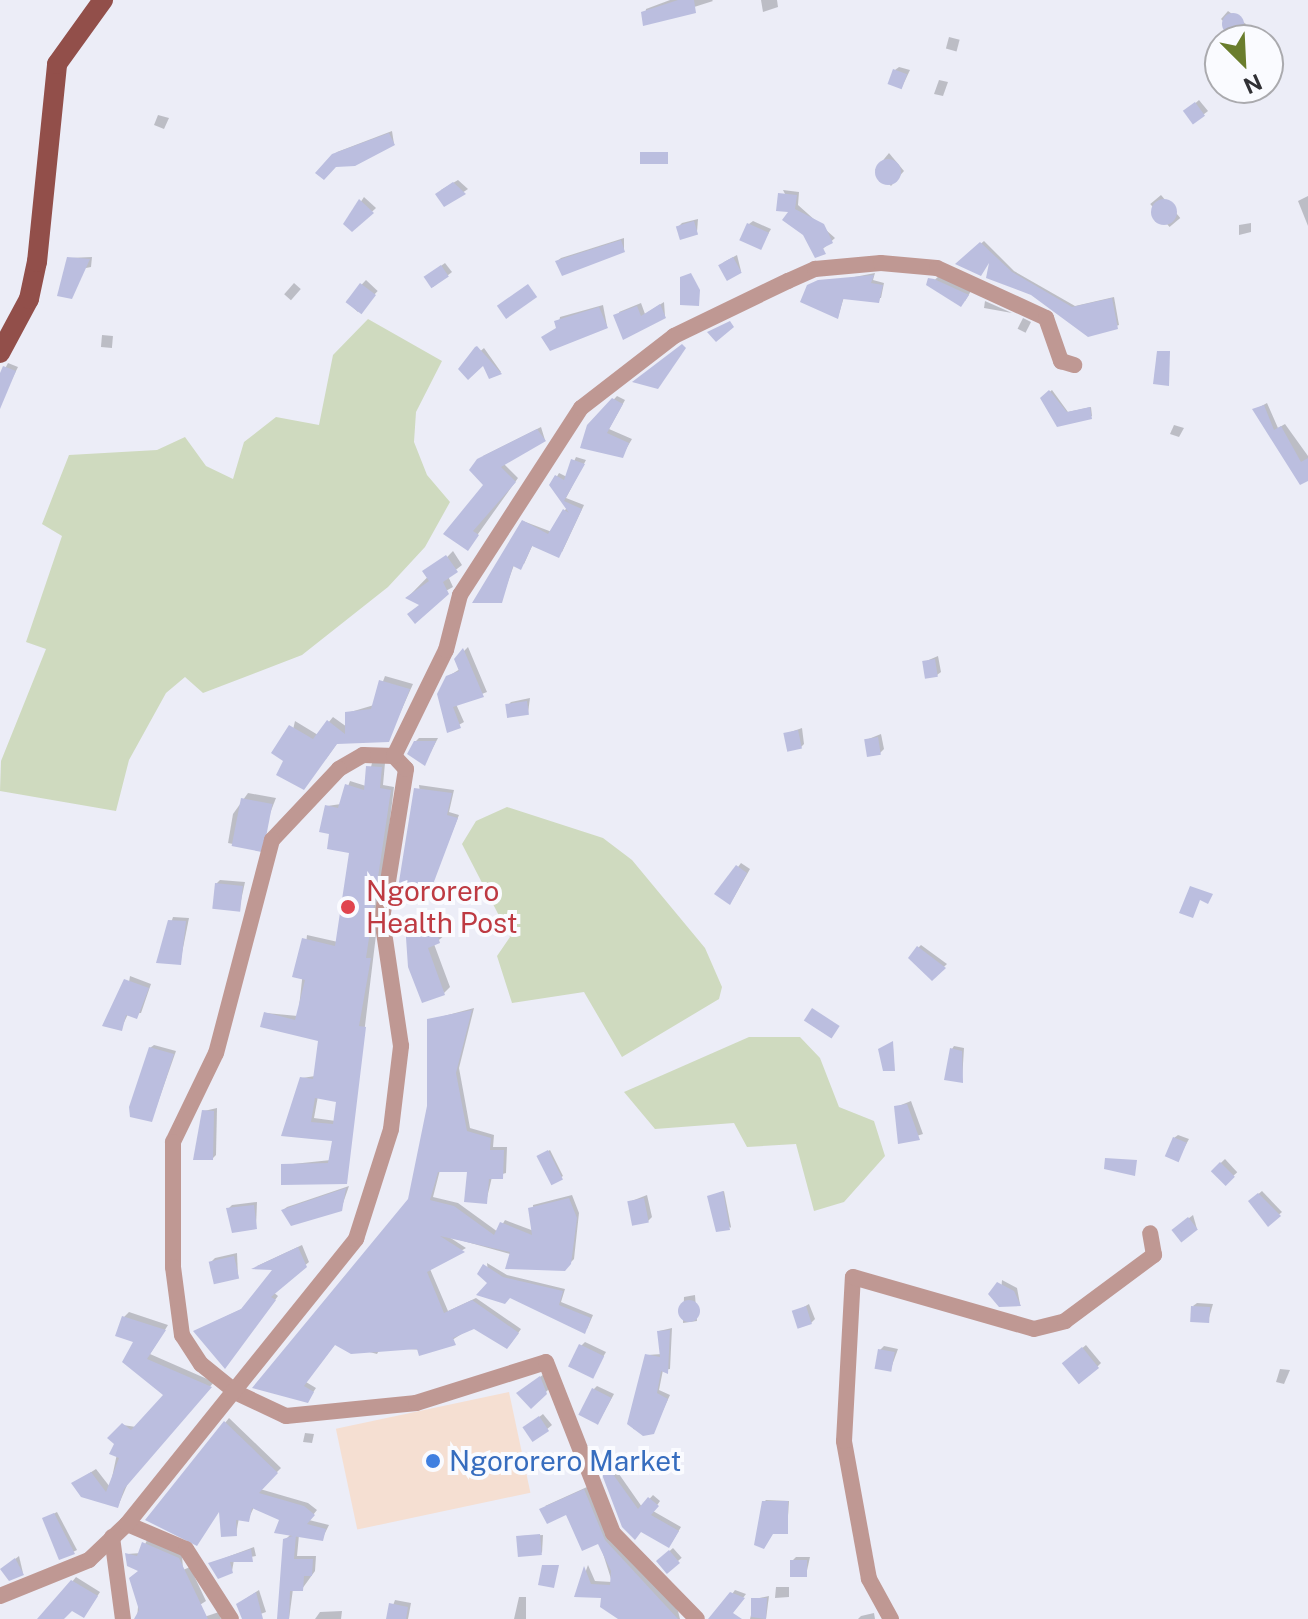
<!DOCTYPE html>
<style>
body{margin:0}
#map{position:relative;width:1308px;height:1619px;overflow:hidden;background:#ecedf7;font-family:"Public Sans",sans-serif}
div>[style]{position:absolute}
.commercial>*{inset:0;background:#f5dfd2;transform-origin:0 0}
.green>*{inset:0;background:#cfdabf}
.shadow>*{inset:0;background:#0003;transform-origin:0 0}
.building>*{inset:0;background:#bbbedf;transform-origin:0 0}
.round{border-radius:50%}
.minor>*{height:16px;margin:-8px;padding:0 8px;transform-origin:8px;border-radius:8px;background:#bf9893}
.primary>*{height:20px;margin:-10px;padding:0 10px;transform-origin:10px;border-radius:10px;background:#924f4a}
.dots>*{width:22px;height:22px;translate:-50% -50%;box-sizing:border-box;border:4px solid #fafbff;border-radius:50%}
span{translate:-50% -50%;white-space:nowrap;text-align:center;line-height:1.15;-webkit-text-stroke:8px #fafbff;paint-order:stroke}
.health-label{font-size:28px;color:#be3a42}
.left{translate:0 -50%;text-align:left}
.shop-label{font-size:28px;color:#366cbe}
.north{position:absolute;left:1204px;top:24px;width:80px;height:80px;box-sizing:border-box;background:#fafbff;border:2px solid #aaaaae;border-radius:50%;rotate:156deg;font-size:22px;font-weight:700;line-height:32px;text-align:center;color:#313135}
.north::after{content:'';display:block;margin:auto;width:28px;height:36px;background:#6a7d2d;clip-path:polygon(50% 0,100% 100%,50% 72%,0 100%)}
</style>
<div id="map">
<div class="commercial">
<i style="left:509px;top:1392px;width:103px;height:177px;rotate:78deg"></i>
</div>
<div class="green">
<i style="clip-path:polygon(368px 319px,442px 361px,416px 412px,414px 442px,427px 475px,450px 502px,425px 547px,388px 587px,302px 655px,203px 693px,185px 677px,166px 693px,129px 760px,116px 811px,0 791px,1px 761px,46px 649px,26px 642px,62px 536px,42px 524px,69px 455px,157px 450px,185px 437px,206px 466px,233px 479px,244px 442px,276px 417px,319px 425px,333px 355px)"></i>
<i style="clip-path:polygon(507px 807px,603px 838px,632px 860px,705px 948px,722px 987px,719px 999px,622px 1057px,584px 992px,512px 1003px,497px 956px,510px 937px,462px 844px,476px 821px)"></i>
<i style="clip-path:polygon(749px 1037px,800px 1037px,820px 1058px,839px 1107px,874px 1121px,885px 1156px,844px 1202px,814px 1211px,796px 1144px,747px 1147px,734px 1123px,655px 1129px,624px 1092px)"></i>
</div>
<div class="shadow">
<i style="clip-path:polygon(670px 0,712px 0,713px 1px,644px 23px,646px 9px)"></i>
<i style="clip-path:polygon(761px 0,777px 0,778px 7px,763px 12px)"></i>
<i style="clip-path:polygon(1228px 11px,1246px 24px,1237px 35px,1221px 19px)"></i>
<i style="left:949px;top:37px;width:11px;height:12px;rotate:15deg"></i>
<i style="clip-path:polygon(899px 67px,910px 70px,902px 87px,895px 70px)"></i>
<i style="clip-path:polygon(939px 80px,948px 82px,943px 96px,934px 94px)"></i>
<i style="clip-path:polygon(1199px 100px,1208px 111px,1194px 122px,1190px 108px)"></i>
<i style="clip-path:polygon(158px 115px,169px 118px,164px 129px,154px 125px)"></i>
<i style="clip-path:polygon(392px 131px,394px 144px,318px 172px,337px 152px)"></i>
<i style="clip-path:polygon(889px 153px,904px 171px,891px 186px,875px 170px)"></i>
<i style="clip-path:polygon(458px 180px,468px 189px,444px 205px,441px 190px)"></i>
<i style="clip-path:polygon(783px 190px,799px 192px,798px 205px,835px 238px,816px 255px)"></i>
<i style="left:1161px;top:195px;width:30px;height:14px;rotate:50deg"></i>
<i style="clip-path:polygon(1308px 196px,1308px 226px,1298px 201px)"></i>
<i style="clip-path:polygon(364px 197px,376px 208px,352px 230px,346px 224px)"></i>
<i style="clip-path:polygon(698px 219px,697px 232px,678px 227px,682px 223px)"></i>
<i style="clip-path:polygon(753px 221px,771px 229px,760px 248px,749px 224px)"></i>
<i style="clip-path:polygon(1251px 223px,1251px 232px,1239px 235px,1239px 225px)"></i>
<i style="clip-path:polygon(624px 238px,624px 250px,557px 261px,561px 258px)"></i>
<i style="clip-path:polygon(984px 241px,1014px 271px,1075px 306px,1114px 297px,1119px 325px,1088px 335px,992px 257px,958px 263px)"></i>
<i style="clip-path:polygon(737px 255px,741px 271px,721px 266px,724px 262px)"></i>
<i style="clip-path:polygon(92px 257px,91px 267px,81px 269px,72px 297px,69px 258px)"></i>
<i style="clip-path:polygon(445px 263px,452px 272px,433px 287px,430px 274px)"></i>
<i style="clip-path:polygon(875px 273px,873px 280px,884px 283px,881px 298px,844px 297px,838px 317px,808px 286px)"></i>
<i style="clip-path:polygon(939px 276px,971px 291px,965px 301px,929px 285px)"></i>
<i style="left:366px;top:280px;width:16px;height:29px;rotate:43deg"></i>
<i style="left:294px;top:283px;width:9px;height:15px;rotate:41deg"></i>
<i style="clip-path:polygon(985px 301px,1012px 313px,984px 308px)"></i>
<i style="clip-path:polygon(664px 302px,665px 316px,624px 337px,619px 312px,641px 303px,645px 314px)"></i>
<i style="clip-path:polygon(603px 305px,607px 326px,558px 328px,560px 317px)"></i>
<i style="left:1023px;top:318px;width:9px;height:12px;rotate:27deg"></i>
<i style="left:102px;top:335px;width:11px;height:12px;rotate:5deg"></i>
<i style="clip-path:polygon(484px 348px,501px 372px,490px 376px,484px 362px,460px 369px)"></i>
<i style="clip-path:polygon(8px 363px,18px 367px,7px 389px,0 378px)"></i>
<i style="clip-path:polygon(1052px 390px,1068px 412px,1091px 407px,1092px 416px,1058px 425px,1042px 398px)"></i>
<i style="clip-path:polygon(617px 396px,625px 400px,609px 429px,632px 439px,622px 456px,589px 426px)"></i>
<i style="clip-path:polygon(1267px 403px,1278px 428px,1285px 424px,1308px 456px,1308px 478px,1254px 410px)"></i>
<i style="clip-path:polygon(1174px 425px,1184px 428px,1179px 437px,1170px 434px)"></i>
<i style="clip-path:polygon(541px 427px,545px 440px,504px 464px,518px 478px,468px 548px,486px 485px,483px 456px)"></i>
<i style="clip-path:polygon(576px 457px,586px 460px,566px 498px,584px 505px,562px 552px,533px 544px,524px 564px,514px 565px,501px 601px,523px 521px,552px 532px,567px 507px,552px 485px,559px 473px,567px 477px)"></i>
<i style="clip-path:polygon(453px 551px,462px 565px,448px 576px,453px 587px,422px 604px,408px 597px)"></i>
<i style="clip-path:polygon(468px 647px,487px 692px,456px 704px,464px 722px,448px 731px,447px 677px,460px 669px,456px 659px)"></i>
<i style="clip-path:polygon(938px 656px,941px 672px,937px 675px,924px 662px)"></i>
<i style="clip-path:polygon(385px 676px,413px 684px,388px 740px,338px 742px,326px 759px,286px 760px,295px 721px,318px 735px,333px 717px,347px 727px,347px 713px,374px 705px)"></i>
<i style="clip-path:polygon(530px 698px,528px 713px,507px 706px,511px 702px)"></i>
<i style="clip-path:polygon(802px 728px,804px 744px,801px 747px,785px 734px)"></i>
<i style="clip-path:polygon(881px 734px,884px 749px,880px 753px,866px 740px)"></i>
<i style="clip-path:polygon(419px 738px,438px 738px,425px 763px,415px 742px)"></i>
<i style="clip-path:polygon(evenodd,372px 763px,385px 763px,383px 785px,394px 787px,346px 1182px,283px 1165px,331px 1160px,334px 1139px,284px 1134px,302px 1078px,315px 1076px,320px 1040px,266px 1013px,298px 1016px,307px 935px,338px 942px,352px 851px,332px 832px,327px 806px,341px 804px,350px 781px,366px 786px,372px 763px,318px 1096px,338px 1100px,336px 1121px,314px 1118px,318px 1096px)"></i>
<i style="clip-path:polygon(419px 785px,454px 790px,449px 812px,459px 815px,431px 885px)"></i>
<i style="clip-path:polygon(248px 793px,276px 798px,256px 849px,228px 843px,233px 814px)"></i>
<i style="clip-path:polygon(741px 863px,750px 869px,733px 899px,738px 867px)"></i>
<i style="clip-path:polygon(220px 880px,245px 882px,239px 910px,216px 884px)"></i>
<i style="clip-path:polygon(437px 909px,445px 935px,434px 944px,450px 987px,444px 993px,408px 923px)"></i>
<i style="clip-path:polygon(173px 917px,189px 918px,180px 963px,158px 961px)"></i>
<i style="clip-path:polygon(921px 945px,947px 964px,932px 978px,918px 948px)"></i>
<i style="clip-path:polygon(130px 976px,151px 984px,141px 1013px,128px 1014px,121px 1029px)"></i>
<i style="clip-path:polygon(474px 1008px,459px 1068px,470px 1128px,494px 1135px,493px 1147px,507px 1147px,506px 1173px,492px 1177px,486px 1202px,469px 1170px,440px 1170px,433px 1197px,458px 1203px,498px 1232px,505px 1220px,534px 1231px,533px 1205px,572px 1195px,579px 1213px,574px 1259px,564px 1269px,449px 1237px,466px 1248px,430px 1269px,448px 1311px,476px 1298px,521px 1329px,511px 1343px,474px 1326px,435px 1351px,381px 1347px,377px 1354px,336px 1343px,306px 1382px,316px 1388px,308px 1400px,256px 1387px,410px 1200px,429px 1106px,429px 1020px)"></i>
<i style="clip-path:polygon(154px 1045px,176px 1051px,152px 1119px,150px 1048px)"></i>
<i style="clip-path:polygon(954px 1046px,964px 1048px,962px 1081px,952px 1049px)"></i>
<i style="clip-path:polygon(911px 1101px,923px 1134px,900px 1141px,896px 1107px)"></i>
<i style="clip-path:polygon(217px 1108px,216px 1155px,213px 1158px,204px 1111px)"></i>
<i style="clip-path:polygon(1178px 1135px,1189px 1139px,1178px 1159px,1174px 1138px)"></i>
<i style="clip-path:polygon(550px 1150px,563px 1176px,554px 1182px,539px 1157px)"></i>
<i style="left:1225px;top:1159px;width:18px;height:16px;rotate:47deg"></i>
<i style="clip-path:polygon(349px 1186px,341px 1209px,283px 1210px,287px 1207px)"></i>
<i style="clip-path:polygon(724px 1191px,731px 1227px,730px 1228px,711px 1196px)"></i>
<i style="clip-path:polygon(1262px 1191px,1282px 1212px,1268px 1224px,1250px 1201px)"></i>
<i style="clip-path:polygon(647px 1195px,652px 1217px,648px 1221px,629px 1202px)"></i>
<i style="clip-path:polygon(257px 1202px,256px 1227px,228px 1209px,232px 1205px)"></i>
<i style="clip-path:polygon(1193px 1215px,1197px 1229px,1179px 1226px)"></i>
<i style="clip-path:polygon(302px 1245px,309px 1262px,273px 1292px,278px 1296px,228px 1363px,195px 1331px,246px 1307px,276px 1268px,257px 1266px)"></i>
<i style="clip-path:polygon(237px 1253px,238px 1276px,211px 1262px,215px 1258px)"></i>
<i style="clip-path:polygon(487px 1263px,507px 1275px,565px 1289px,561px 1302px,593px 1315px,587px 1329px,489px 1282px)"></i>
<i style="clip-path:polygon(1002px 1280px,1017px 1288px,1020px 1304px,1000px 1305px)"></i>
<i style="clip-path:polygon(695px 1295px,697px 1321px,683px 1323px,684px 1297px)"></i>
<i style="clip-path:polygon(1197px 1303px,1213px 1304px,1208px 1321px,1193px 1306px)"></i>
<i style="clip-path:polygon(809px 1304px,815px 1319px,811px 1323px,795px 1312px)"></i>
<i style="clip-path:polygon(129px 1312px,168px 1325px,150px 1354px,214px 1382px,128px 1483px,118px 1506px,74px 1483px,96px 1469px,110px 1487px,123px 1425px,136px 1427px,166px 1395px,124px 1317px)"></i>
<i style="clip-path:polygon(672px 1328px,670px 1369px,663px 1370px,659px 1390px,670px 1395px,653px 1432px,633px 1429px,647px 1355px,662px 1354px,659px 1331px)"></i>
<i style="clip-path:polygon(585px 1342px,606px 1352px,592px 1376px,581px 1346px)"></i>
<i style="clip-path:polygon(1086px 1345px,1101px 1363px,1097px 1367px,1068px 1360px)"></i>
<i style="clip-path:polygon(884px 1346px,898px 1349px,890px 1371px,880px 1350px)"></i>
<i style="clip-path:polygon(1280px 1369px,1290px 1370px,1284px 1384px,1276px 1382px)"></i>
<i style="clip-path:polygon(544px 1374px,549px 1389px,531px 1406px,523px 1390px)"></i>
<i style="clip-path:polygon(597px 1386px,614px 1394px,597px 1425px,593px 1390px)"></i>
<i style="clip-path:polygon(543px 1414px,552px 1425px,534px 1440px,529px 1425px)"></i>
<i style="clip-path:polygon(229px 1418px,281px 1468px,260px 1489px,308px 1503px,317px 1510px,309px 1520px,329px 1525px,322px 1539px,299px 1535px,297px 1556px,316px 1556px,315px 1571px,302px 1589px,293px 1589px,289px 1619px,285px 1540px,291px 1534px,281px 1519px,254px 1507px,248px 1520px,239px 1518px,236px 1534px,221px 1509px,148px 1519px)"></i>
<i style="clip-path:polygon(305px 1433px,314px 1434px,312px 1443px,303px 1442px)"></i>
<i style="clip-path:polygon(612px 1464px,642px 1507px,653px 1495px,660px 1501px,653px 1511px,681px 1527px,672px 1542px,641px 1529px,603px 1473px)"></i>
<i style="clip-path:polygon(587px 1487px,678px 1611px,680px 1619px,661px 1619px,603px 1595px,577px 1595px,588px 1565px,595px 1581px,612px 1582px,599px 1541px,567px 1512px,545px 1506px)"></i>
<i style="clip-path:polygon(766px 1500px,789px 1501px,787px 1532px,764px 1502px)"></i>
<i style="clip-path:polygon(57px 1512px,77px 1550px,60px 1558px,45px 1518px)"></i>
<i style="clip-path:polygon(543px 1535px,542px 1553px,518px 1538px,520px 1536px)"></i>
<i style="clip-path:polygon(147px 1540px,182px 1554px,183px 1570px,190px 1567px,206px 1601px,178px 1619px,137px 1619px,141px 1570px,127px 1554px,141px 1553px)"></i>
<i style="clip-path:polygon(254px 1547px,256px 1556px,234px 1560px,232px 1571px,211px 1563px)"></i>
<i style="left:673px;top:1548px;width:13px;height:19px;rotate:48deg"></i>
<i style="clip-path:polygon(19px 1556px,23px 1573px,5px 1567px)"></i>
<i style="clip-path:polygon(796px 1557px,810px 1557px,806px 1575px,792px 1561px)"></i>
<i style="clip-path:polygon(76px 1577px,100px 1592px,87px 1612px,72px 1609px,61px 1619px,42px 1619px)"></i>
<i style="clip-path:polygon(776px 1587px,789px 1587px,789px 1597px,775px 1598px)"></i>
<i style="clip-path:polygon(259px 1590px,266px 1612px,246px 1619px,242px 1601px)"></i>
<i style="clip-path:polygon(735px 1590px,746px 1594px,727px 1619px,714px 1619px)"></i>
<i style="clip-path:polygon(769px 1596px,766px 1619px,750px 1619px,755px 1599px)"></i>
<i style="clip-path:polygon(519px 1597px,526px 1597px,526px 1619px,533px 1619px,514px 1619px)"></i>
<i style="clip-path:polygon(395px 1600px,411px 1603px,408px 1619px,388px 1619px)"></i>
<i style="clip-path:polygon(342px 1611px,341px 1619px,315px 1619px,320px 1612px)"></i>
<i style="clip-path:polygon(219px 1612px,221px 1619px,202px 1619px,204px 1617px)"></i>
<i style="clip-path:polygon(874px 1613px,875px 1619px,858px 1619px,861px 1616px)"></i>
</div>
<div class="building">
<i style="clip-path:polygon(678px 0,694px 0,696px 13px,643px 26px,641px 12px)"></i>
<i class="round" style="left:1222px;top:13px;width:22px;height:22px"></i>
<i style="left:893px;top:69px;width:15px;height:16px;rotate:20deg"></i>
<i style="left:1195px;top:102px;width:17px;height:15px;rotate:54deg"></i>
<i style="clip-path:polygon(389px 133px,395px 145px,355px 166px,336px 167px,324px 180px,315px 173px,332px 154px)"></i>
<i style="left:668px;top:152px;width:12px;height:28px;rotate:90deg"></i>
<i class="round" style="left:875px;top:159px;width:26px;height:26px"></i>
<i style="clip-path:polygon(453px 182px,466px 194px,444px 207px,435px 194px)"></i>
<i style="clip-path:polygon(778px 193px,797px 195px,795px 209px,824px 224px,833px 243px,823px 248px,826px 254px,815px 258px,803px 235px,782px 220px,788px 212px,776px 211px)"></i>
<i style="clip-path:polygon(359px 199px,374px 213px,352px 232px,343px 224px)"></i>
<i class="round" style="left:1151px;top:199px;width:26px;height:26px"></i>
<i style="left:694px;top:221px;width:14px;height:19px;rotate:73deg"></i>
<i style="left:747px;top:223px;width:24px;height:19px;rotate:24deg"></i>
<i style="clip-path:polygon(621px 240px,625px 252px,562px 276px,555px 261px)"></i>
<i style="clip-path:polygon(980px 242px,1012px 272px,1072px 307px,1112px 298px,1118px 329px,1088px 337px,1031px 295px,986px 278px,989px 263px,981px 276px,955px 264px)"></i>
<i style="clip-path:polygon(67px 257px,90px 259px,72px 299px,57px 296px)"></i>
<i style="left:733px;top:257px;width:18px;height:17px;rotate:61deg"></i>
<i style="left:441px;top:265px;width:14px;height:21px;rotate:56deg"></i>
<i style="clip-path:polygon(691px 273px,700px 290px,699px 306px,680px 305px,680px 277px)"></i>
<i style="clip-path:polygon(874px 275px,871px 283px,883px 285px,879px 303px,843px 299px,838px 319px,800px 302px,807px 285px,818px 280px)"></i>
<i style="clip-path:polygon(928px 278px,934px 279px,969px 295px,961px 307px,926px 285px)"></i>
<i style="left:360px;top:283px;width:20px;height:24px;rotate:37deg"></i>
<i style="left:528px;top:284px;width:16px;height:38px;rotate:55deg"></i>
<i style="clip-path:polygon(660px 304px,666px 318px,623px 340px,613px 315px,637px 306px,641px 316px)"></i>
<i style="clip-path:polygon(599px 307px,608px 328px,550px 351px,541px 337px,556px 328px,554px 321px)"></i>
<i style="clip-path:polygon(730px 321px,734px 327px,716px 342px,707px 332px)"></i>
<i style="clip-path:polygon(682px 344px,686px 348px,658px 389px,632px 382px)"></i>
<i style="clip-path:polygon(475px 347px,477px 346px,502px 374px,489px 379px,483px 366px,468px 380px,458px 369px)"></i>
<i style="clip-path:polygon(1157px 351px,1170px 351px,1169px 386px,1153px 384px)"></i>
<i style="clip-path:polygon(3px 366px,16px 371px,0 409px,0 373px)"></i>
<i style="clip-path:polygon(1049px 390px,1067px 412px,1090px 407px,1092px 419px,1057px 427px,1040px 398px)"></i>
<i style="clip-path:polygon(612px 398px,623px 404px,607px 433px,629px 443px,623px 458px,580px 448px,587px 425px)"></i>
<i style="clip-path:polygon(1264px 405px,1274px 430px,1281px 426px,1301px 462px,1308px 458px,1308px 481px,1300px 485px,1252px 409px)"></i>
<i style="clip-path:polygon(537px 429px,546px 441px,501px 467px,516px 482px,473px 531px,479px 535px,468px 551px,443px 534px,483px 485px,469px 470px,477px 459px)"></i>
<i style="clip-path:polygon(571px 459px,585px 464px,564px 501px,582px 509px,559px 558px,532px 546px,521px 570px,513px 566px,502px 603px,472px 603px,522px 520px,548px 534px,563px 509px,569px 513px,549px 485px,555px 475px,564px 480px)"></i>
<i style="clip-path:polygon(446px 555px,458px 572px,443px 582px,449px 594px,415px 624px,407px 614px,419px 605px,405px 598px,429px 581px,422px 571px)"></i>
<i style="clip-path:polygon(463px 648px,484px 697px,453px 707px,461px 728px,447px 733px,437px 694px,446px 676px,459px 671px,454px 659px)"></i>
<i style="left:935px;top:659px;width:18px;height:13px;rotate:81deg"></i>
<i style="clip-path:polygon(379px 680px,410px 689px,389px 742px,337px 744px,304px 790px,276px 775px,283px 761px,271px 753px,289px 725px,313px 739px,327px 720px,345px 734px,345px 712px,371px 709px)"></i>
<i style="left:527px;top:701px;width:14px;height:22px;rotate:82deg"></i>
<i style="left:798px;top:730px;width:19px;height:15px;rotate:78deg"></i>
<i style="left:878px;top:737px;width:18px;height:14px;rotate:81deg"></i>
<i style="clip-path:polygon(414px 741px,436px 741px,425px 766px,407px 754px)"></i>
<i style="clip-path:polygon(evenodd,366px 766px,382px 767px,380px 788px,391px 790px,366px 958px,371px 958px,359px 1026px,366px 1027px,347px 1184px,281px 1185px,281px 1164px,328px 1163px,332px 1141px,281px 1136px,300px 1077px,313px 1079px,318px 1041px,260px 1027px,264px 1012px,295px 1020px,305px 980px,292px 977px,302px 938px,335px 946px,349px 853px,327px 849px,329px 834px,319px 832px,325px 805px,338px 808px,345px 784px,364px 790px,366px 766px,315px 1098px,336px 1102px,333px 1124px,311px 1122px,315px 1098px)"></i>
<i style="clip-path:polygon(414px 788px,452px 793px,447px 815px,458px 818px,432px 887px,417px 890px,398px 888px)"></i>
<i style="left:241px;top:798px;width:32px;height:49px;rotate:11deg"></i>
<i style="clip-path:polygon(736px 865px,747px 873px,730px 905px,714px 894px)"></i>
<i style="left:215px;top:883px;width:28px;height:26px;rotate:6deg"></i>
<i style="clip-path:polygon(1190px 886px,1213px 894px,1208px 904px,1200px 900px,1193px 918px,1179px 913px)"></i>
<i style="clip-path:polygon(431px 914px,440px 943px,428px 948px,445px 995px,422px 1003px,408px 967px,405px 923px)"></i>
<i style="clip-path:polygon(168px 920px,186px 921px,181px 965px,156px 963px)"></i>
<i style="clip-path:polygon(917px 946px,946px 968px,932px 981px,908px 958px)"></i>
<i style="clip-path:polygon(124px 979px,149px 988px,137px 1019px,126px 1015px,122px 1031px,102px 1026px)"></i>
<i style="left:812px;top:1008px;width:33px;height:15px;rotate:33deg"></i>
<i style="clip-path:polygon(472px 1010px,456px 1073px,467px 1131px,491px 1138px,490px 1150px,504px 1150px,503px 1179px,489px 1179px,487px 1204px,464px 1202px,467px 1172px,438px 1172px,430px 1200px,454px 1206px,494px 1235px,500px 1222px,532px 1235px,528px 1208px,569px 1198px,577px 1218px,571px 1264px,565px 1271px,505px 1269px,510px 1252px,440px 1236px,465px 1252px,427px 1272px,444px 1313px,472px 1300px,519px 1333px,507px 1349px,474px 1329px,453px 1338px,456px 1345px,419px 1356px,417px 1349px,351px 1354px,335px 1345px,304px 1386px,314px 1392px,308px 1403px,252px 1388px,408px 1199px,427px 1106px,427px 1019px)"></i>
<i style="clip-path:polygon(893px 1041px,895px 1071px,883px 1071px,878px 1049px)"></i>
<i style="clip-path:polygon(149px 1047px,174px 1054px,152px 1122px,130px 1117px,129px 1107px)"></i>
<i style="clip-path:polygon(950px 1048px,962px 1051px,963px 1083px,944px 1080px)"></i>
<i style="clip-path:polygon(907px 1104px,920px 1140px,898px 1144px,894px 1106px)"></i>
<i style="clip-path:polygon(202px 1110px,214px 1111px,213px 1160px,193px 1160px)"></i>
<i style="left:1173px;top:1137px;width:15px;height:21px;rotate:23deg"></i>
<i style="left:548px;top:1150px;width:33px;height:13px;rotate:63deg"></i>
<i style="clip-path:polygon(1105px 1158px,1137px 1160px,1135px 1176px,1104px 1169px)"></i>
<i style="left:1220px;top:1162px;width:21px;height:13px;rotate:45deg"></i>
<i style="clip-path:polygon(346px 1188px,342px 1211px,291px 1226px,281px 1210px)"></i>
<i style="clip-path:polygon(723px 1191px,730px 1230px,716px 1232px,707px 1196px)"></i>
<i style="clip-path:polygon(1258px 1193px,1281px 1216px,1268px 1227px,1248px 1201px)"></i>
<i style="left:644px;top:1198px;width:25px;height:17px;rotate:79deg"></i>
<i style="clip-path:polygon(254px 1205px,257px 1229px,232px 1233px,226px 1208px)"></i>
<i style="left:1188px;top:1217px;width:16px;height:21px;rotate:52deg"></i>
<i style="clip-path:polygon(298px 1247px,307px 1267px,271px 1297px,276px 1300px,225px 1369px,193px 1331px,241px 1309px,272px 1270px,251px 1269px)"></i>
<i style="left:234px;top:1256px;width:23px;height:26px;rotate:77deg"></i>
<i style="clip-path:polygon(483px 1264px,503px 1277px,563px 1291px,559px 1305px,591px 1318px,585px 1334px,510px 1298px,505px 1304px,476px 1295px,487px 1283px,477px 1274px)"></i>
<i style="clip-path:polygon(997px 1282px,1014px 1291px,1021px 1306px,999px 1307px,988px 1294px)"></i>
<i class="round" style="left:678px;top:1300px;width:22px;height:22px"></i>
<i style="left:806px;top:1306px;width:19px;height:15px;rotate:72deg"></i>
<i style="left:1191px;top:1306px;width:19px;height:16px;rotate:3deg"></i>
<i style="clip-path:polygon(122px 1316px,166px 1330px,147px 1359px,212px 1387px,124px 1489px,118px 1508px,81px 1497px,71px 1483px,91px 1472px,106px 1492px,119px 1458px,109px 1454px,114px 1444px,107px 1438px,122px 1423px,131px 1430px,163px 1395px,122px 1362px,133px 1342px,115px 1336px)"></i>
<i style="clip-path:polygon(670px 1330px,668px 1374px,661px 1371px,657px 1393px,668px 1399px,654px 1434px,643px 1436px,627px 1424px,645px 1354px,660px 1357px,657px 1331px)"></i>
<i style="left:579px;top:1344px;width:28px;height:25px;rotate:26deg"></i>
<i style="left:1082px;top:1347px;width:27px;height:26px;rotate:51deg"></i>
<i style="left:878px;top:1349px;width:17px;height:20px;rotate:10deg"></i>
<i style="clip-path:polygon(540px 1376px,547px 1394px,531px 1409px,516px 1393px)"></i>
<i style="left:592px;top:1388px;width:22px;height:30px;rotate:27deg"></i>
<i style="left:539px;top:1416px;width:18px;height:20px;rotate:56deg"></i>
<i style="clip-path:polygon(224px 1421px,278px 1473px,259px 1493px,304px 1506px,315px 1515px,307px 1524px,326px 1529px,323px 1541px,274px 1533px,279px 1520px,252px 1508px,249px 1522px,236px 1520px,237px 1536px,221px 1537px,219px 1512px,197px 1546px,145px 1520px)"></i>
<i style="clip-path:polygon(607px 1466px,638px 1509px,648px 1497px,659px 1506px,651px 1515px,679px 1531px,669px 1548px,641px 1532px,635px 1540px,622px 1527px,601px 1472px)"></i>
<i style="clip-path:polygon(584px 1489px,605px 1540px,678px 1619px,618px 1619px,600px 1607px,601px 1598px,574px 1597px,584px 1566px,591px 1584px,610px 1585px,611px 1571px,598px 1544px,582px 1551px,566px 1515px,547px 1524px,539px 1509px)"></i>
<i style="clip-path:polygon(762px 1501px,788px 1501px,788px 1534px,773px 1534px,764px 1549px,754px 1545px)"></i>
<i style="clip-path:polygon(54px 1513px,75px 1554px,59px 1560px,42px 1518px)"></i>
<i style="left:540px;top:1534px;width:21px;height:24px;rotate:85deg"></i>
<i style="clip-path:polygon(296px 1535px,294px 1559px,313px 1559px,312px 1576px,304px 1576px,303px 1591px,290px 1591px,289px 1619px,277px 1619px,283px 1539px)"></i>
<i style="clip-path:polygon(142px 1542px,179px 1558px,208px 1619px,134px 1619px,139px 1610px,129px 1578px,138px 1571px,127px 1566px,125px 1553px,137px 1556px)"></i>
<i style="clip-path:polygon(251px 1549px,253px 1562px,230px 1562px,233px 1573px,218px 1579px,208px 1563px)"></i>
<i style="left:669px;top:1550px;width:17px;height:17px;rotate:50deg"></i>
<i style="clip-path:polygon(15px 1558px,24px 1575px,9px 1581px,0 1569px)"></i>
<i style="left:790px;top:1560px;width:17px;height:17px"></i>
<i style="clip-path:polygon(542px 1565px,559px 1565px,554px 1588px,538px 1585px)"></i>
<i style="clip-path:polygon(71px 1580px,98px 1596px,84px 1618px,72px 1611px,64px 1619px,37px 1619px)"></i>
<i style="clip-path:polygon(256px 1592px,263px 1619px,242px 1619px,236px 1604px)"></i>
<i style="clip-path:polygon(730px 1592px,745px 1598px,733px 1613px,742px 1619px,708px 1619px)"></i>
<i style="clip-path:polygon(751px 1598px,767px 1598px,766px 1619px,751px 1617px)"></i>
<i style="clip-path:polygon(389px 1603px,408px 1607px,406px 1619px,386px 1619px)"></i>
</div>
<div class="minor">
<i style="left:394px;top:756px;width:31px;rotate:-178deg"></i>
<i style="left:363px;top:755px;width:28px;rotate:150deg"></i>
<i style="left:339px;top:769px;width:98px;rotate:133.3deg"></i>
<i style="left:272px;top:840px;width:220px;rotate:104.7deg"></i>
<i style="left:216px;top:1053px;width:99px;rotate:115.8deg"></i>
<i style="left:173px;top:1142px;width:125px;rotate:90deg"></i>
<i style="left:173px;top:1267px;width:69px;rotate:82.5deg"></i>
<i style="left:182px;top:1335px;width:35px;rotate:57deg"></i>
<i style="left:201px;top:1364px;width:46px;rotate:38.9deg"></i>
<i style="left:237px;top:1393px;width:54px;rotate:25.1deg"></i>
<i style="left:286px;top:1416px;width:131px;rotate:-5.7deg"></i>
<i style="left:416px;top:1403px;width:136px;rotate:-17.5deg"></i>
<i style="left:546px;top:1362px;width:184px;rotate:68.6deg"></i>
<i style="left:613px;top:1533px;width:120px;rotate:45.7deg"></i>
<i style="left:127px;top:1524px;width:64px;rotate:23deg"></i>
<i style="left:186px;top:1549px;width:83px;rotate:57.3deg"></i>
<i style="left:112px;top:1537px;width:83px;rotate:82.4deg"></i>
<i style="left:0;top:1596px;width:96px;rotate:-22deg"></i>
<i style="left:89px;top:1560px;width:52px;rotate:-43.5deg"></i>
<i style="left:127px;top:1524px;width:366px;rotate:-51.2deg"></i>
<i style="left:356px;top:1239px;width:115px;rotate:-72.3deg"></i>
<i style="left:391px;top:1129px;width:84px;rotate:-83.1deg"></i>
<i style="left:401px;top:1046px;width:128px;rotate:-98.5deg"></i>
<i style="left:382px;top:919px;width:152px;rotate:-80.9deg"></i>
<i style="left:406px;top:769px;width:18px;rotate:-133deg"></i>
<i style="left:394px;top:756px;width:118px;rotate:-63.9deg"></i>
<i style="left:446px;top:650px;width:57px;rotate:-75.7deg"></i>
<i style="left:460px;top:595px;width:223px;rotate:-57.1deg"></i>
<i style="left:581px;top:408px;width:118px;rotate:-37.7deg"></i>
<i style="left:674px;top:336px;width:127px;rotate:-25.8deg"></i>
<i style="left:788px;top:281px;width:30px;rotate:-24deg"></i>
<i style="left:815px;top:269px;width:66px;rotate:-5.2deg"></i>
<i style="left:881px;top:263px;width:56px;rotate:5.1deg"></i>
<i style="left:937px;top:268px;width:120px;rotate:24.6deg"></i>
<i style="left:1046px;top:318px;width:46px;rotate:70.8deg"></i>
<i style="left:1061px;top:361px;width:14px;rotate:17deg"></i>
<i style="left:891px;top:1619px;width:46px;rotate:-118.8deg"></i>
<i style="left:869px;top:1579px;width:140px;rotate:-100.3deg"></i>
<i style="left:844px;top:1441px;width:164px;rotate:-86.9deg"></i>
<i style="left:853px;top:1277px;width:188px;rotate:16deg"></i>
<i style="left:1034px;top:1329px;width:32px;rotate:-14deg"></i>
<i style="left:1065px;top:1321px;width:111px;rotate:-36.6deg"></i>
<i style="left:1154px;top:1255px;width:22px;rotate:-100deg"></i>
</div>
<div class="primary">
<i style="left:0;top:353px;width:61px;rotate:-61.8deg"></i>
<i style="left:29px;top:299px;width:38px;rotate:-78deg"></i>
<i style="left:37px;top:262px;width:199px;rotate:-84.2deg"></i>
<i style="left:57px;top:64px;width:79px;rotate:-54.3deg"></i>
</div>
<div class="dots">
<i style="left:348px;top:907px;background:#e0444e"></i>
<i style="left:433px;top:1461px;background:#3f7fe0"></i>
</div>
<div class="health-label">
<span class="left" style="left:366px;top:907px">Ngororero<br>Health Post</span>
</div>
<div class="shop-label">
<span class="left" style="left:449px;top:1461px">Ngororero Market</span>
</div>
<div class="north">N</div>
</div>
